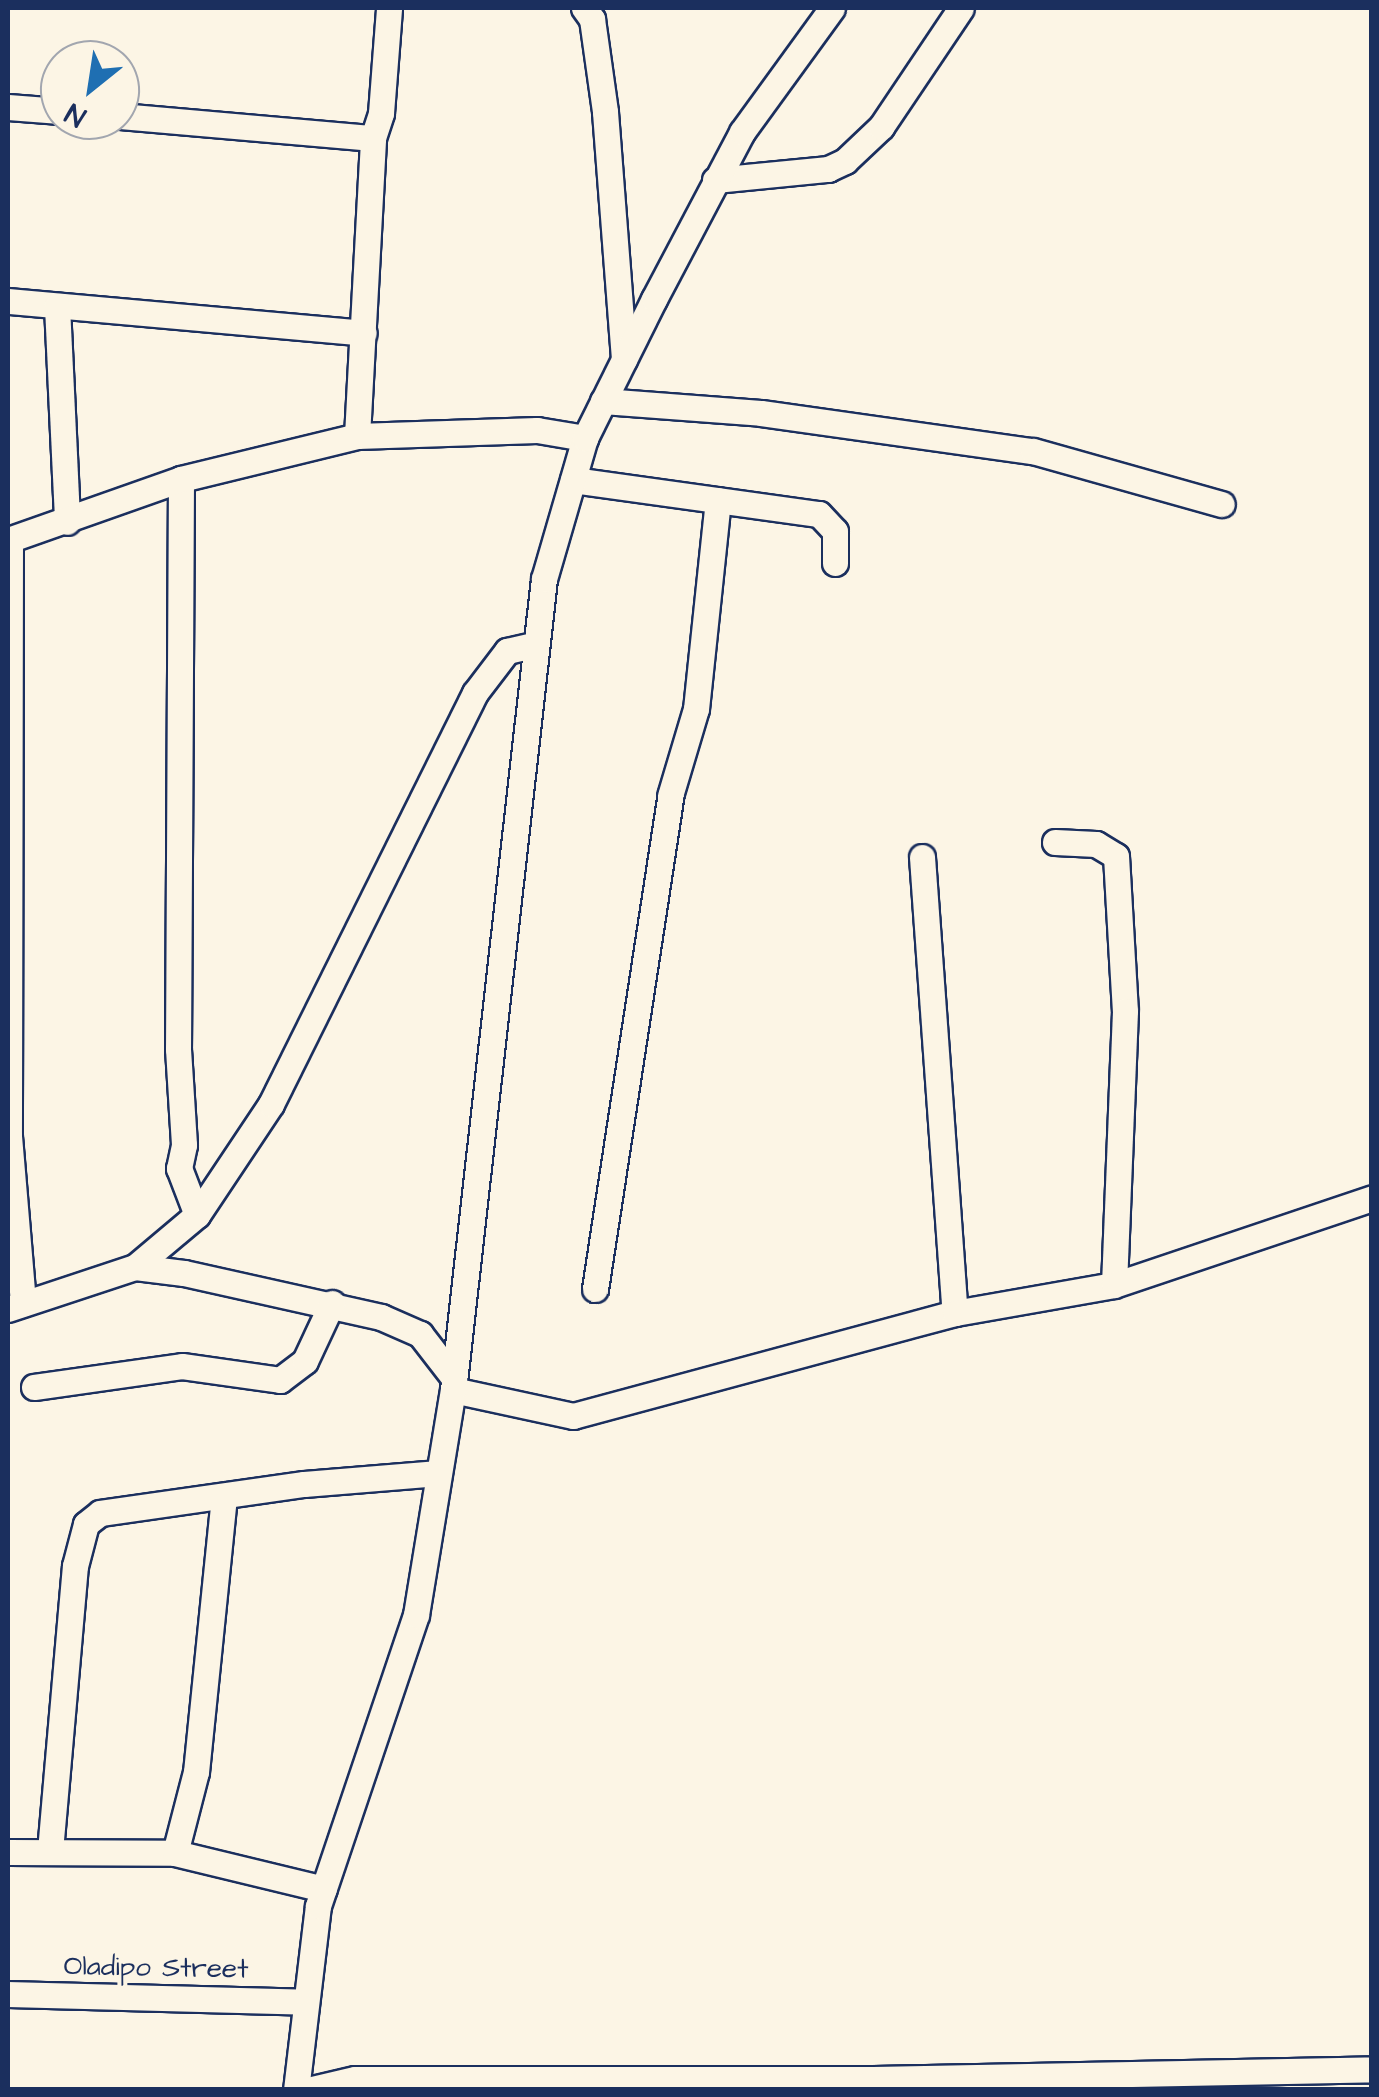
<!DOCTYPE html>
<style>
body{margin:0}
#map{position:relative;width:1379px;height:2097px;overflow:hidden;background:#fcf5e5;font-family:"Architects Daughter",sans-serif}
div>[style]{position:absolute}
.roads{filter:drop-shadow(2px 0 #1b2f5e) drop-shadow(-2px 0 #1b2f5e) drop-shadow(0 2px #1b2f5e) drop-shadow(0 -2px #1b2f5e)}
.minor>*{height:25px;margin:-12.5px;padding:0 12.5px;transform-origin:12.5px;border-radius:12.5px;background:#fcf5e5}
span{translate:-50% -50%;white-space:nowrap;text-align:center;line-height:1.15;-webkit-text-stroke:8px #fcf5e5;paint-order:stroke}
.street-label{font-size:28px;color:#1b2f5e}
.frame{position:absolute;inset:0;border:10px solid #1b2f5e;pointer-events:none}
.north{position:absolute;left:40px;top:40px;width:100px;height:100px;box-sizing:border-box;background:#fcf5e5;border:2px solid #a2a6af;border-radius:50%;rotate:210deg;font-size:28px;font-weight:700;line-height:40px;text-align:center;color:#1b2f5e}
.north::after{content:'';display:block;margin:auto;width:35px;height:45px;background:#1f6fb2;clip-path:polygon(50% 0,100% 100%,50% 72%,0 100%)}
</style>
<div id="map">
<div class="roads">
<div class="minor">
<i style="left:584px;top:8px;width:14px;rotate:54deg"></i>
<i style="left:592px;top:19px;width:94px;rotate:82deg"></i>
<i style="left:605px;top:112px;width:248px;rotate:85.6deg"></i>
<i style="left:8px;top:107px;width:52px;rotate:4.4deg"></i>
<i style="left:120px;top:116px;width:254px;rotate:5deg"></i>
<i style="left:715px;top:180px;width:114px;rotate:-5.6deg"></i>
<i style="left:828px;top:169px;width:19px;rotate:-25deg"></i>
<i style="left:845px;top:161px;width:50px;rotate:-43.4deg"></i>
<i style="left:881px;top:127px;width:143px;rotate:-56.1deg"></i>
<i style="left:8px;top:301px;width:357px;rotate:5.1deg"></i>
<i style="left:57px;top:306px;width:216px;rotate:87.3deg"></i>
<i style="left:603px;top:401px;width:158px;rotate:4.3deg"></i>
<i style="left:761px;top:413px;width:275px;rotate:8deg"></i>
<i style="left:1033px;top:451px;width:196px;rotate:15.7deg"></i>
<i style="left:357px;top:436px;width:298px;rotate:-86.9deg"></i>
<i style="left:373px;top:138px;width:26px;rotate:-72deg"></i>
<i style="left:381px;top:113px;width:105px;rotate:-85.6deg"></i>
<i style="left:181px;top:479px;width:570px;rotate:90.3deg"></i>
<i style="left:178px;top:1049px;width:96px;rotate:86.4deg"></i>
<i style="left:184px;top:1145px;width:24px;rotate:102deg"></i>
<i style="left:179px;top:1168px;width:50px;rotate:69deg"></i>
<i style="left:573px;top:480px;width:248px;rotate:7.9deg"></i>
<i style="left:819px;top:514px;width:23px;rotate:47deg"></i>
<i style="left:835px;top:531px;width:32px;rotate:90deg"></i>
<i style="left:8px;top:540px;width:183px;rotate:-19.4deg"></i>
<i style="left:181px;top:479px;width:181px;rotate:-13.7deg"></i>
<i style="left:357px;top:436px;width:180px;rotate:-1.9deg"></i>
<i style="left:537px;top:430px;width:49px;rotate:9.5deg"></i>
<i style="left:10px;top:540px;width:596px;rotate:90.1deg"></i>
<i style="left:9px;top:1136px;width:168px;rotate:85.2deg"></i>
<i style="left:1055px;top:842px;width:41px;rotate:2.8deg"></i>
<i style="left:1096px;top:844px;width:23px;rotate:31deg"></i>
<i style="left:1116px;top:856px;width:155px;rotate:86.7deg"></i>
<i style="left:1125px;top:1011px;width:274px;rotate:92.3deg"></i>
<i style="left:922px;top:857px;width:457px;rotate:85.9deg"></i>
<i style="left:135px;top:1267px;width:81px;rotate:-40deg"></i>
<i style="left:197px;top:1215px;width:133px;rotate:-56.3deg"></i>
<i style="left:271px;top:1104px;width:459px;rotate:-63.6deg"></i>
<i style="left:475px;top:693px;width:53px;rotate:-52.7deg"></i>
<i style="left:507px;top:651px;width:28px;rotate:-13deg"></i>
<i style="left:595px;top:1289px;width:499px;rotate:-81.3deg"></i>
<i style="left:670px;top:796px;width:91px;rotate:-73.4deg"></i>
<i style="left:696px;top:709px;width:210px;rotate:-84deg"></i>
<i style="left:8px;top:1309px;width:134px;rotate:-18.3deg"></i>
<i style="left:135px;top:1267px;width:49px;rotate:7deg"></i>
<i style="left:184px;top:1273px;width:202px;rotate:12.6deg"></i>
<i style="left:381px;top:1317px;width:43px;rotate:23.6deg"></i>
<i style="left:420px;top:1334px;width:56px;rotate:52.3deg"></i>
<i style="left:34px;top:1387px;width:149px;rotate:-8.1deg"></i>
<i style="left:182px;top:1366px;width:99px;rotate:8.1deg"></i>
<i style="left:280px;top:1380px;width:31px;rotate:-37deg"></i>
<i style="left:305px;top:1361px;width:64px;rotate:-65deg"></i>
<i style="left:453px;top:1390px;width:123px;rotate:12.2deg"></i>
<i style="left:573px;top:1416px;width:396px;rotate:-15.1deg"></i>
<i style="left:955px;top:1313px;width:161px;rotate:-10deg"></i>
<i style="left:1114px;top:1285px;width:272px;rotate:-18.6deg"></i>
<i style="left:50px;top:1851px;width:286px;rotate:-85deg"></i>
<i style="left:75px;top:1566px;width:43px;rotate:-75.3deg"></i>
<i style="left:86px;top:1524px;width:18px;rotate:-38deg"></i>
<i style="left:100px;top:1513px;width:206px;rotate:-8.1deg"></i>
<i style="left:304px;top:1484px;width:135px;rotate:-4.7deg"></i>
<i style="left:8px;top:1852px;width:167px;rotate:0.3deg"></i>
<i style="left:175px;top:1853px;width:153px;rotate:13.6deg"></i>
<i style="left:175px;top:1853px;width:84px;rotate:-75.5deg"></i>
<i style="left:196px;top:1772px;width:276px;rotate:-84.2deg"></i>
<i style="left:8px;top:1994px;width:296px;rotate:1.5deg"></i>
<i style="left:296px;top:2090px;width:185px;rotate:-83.2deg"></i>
<i style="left:318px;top:1906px;width:307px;rotate:-71.4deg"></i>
<i style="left:416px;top:1615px;width:228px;rotate:-80.7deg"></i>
<i style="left:453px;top:1390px;width:816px;rotate:-83.6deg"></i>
<i style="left:544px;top:579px;width:147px;rotate:-73.8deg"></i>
<i style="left:585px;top:438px;width:155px;rotate:-63.6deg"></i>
<i style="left:654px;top:299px;width:189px;rotate:-62.2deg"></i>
<i style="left:742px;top:132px;width:153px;rotate:-54deg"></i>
<i style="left:308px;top:2090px;width:48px;rotate:-13.2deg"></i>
<i style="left:355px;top:2079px;width:518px"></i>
<i style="left:873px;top:2079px;width:499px;rotate:-1.1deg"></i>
</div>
</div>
<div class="street-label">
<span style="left:156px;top:1968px;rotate:1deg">Oladipo Street</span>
</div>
<div class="frame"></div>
<div class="north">N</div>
</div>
